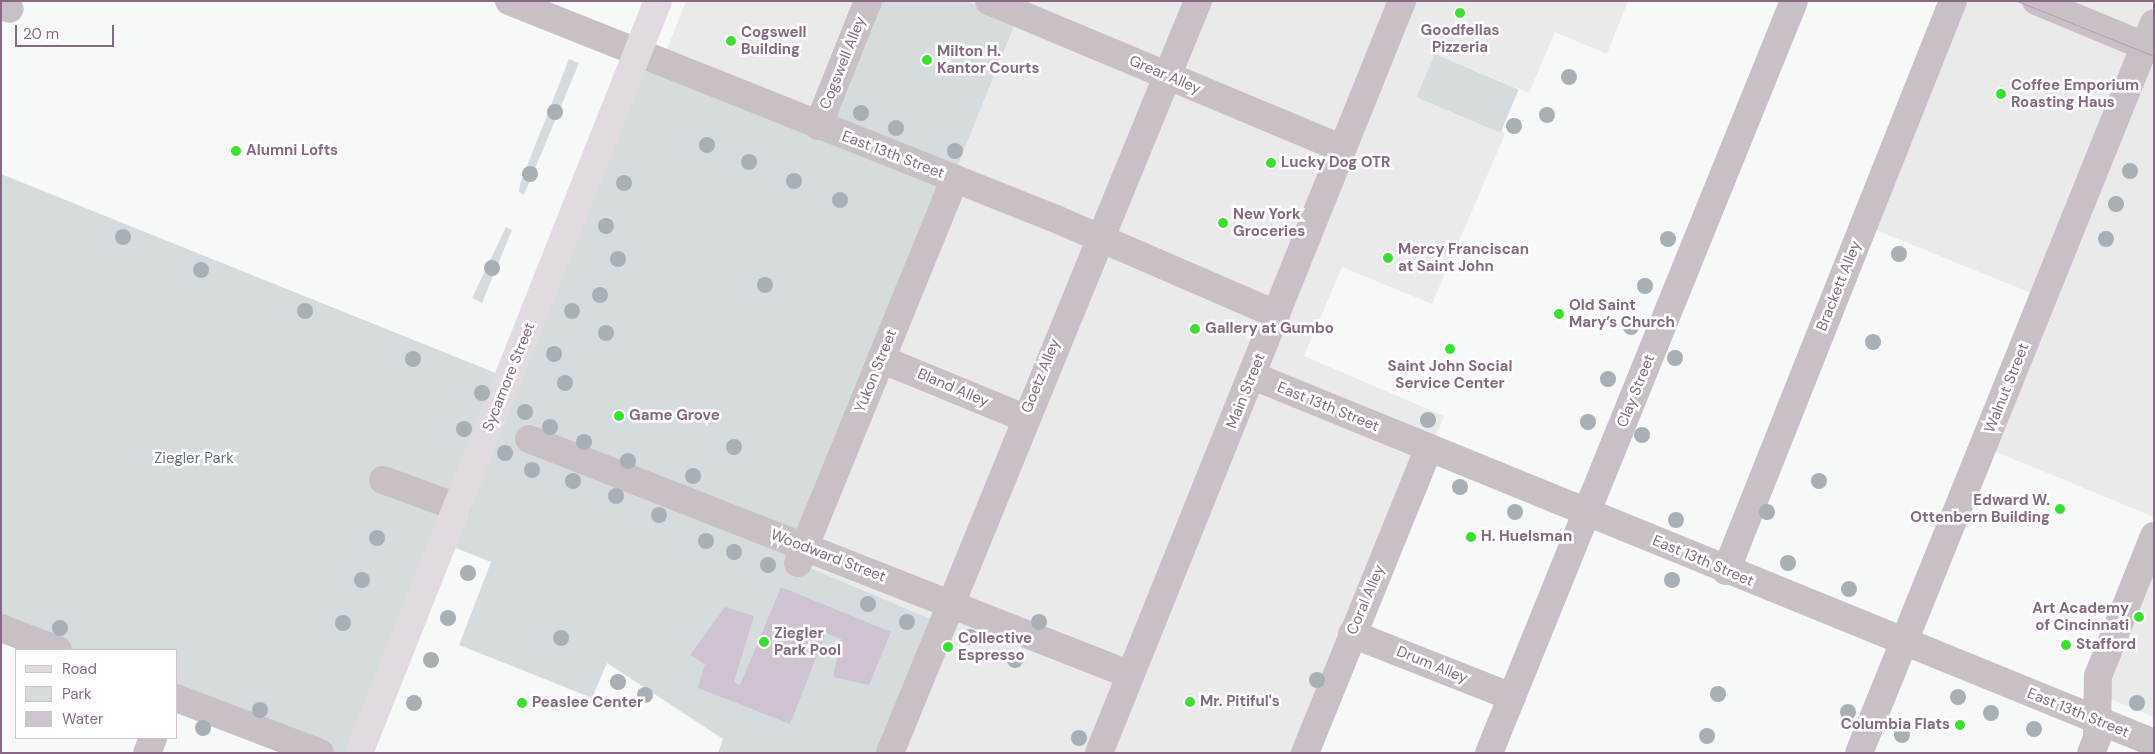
<!DOCTYPE html>
<meta charset="utf-8">
<style>
body{margin:0}
#map{position:relative;width:2155px;height:754px;overflow:hidden;background:#f7f9f8;font-family:"DM Sans",sans-serif}
div>[style]{position:absolute}
.built>*{inset:0;background:#eaeaea}
.green>*{inset:0;background:#d6dbde;transform-origin:0 0}
.water>*{inset:0;background:#d0c3d1}
.minor>*{height:28px;margin:-14px;padding:0 14px;transform-origin:14px;border-radius:14px;background:#c9c0c7}
.major>*{height:28px;margin:-14px;padding:0 14px;transform-origin:14px;border-radius:14px;background:#e1dae1}
.tram>*{height:1px;margin:-0.5px;padding:0 0.5px;transform-origin:0.5px;border-radius:0.5px;background:#aea2ad}
.trees>*{width:16px;height:16px;margin:-8px;border-radius:50%;background:#a8afb5}
.dots>*{width:14px;height:14px;translate:-50% -50%;box-sizing:border-box;border:2px solid #fff;border-radius:50%}
span{translate:-50% -50%;white-space:nowrap;text-align:center;line-height:1.15;-webkit-text-stroke:5px #fff;paint-order:stroke}
.poi-label{font-size:15px;color:#876983;font-weight:700}
.left{translate:0 -50%;text-align:left}
.right{translate:-100% -50%;text-align:right}
.street-label{font-size:15px;color:#876983}
.park-label{font-size:15px;color:#67737f}
.frame{position:absolute;inset:0;border:2px solid #876983;pointer-events:none}
.legend{position:absolute;left:15px;top:649px;width:162px;height:90px;box-sizing:border-box;background:#fff;border:1px solid #cfc3cd;margin:0;padding:6px 9px;list-style:none;font-size:15px;color:#876983}
.legend li{display:flex;align-items:center;gap:10px;height:25px}
.legend b{width:25px;border:1px solid #cfc3cd}
.scale{position:absolute;left:15px;top:25px;width:99px;height:22px;box-sizing:border-box;border:2px solid #876983;border-top:0;padding-left:6px;font-size:15px;line-height:18px;white-space:nowrap;color:#876983;-webkit-text-stroke:4px #fff;paint-order:stroke}
</style>
<div id="map">
<div class="built">
<i style="clip-path:polygon(686px 1px,878px 1px,829px 119px,665px 54px)"></i>
<i style="clip-path:polygon(967px 1px,1628px 1px,1607px 54px,1555px 32px,1529px 93px,1435px 54px,1505px 134px,1432px 304px,1342px 267px,1304px 356px,1444px 416px,1311px 753px,890px 753px,798px 563px,1016px 21px)"></i>
<i style="clip-path:polygon(1958px 1px,2154px 1px,2154px 517px,1977px 444px,2038px 296px,1866px 226px)"></i>
<i style="clip-path:polygon(2154px 543px,2154px 717px,2093px 692px)"></i>
</div>
<div class="green">
<i style="clip-path:polygon(878px 1px,967px 1px,1016px 21px,798px 563px,940px 623px,890px 753px,718px 753px,723px 739px,607px 663px,592px 698px,459px 645px,491px 562px,443px 543px,359px 753px,320px 753px,176px 698px,176px 650px,58px 650px,1px 628px,1px 174px,508px 378px,638px 52px,818px 125px)"></i>
<i style="left:1435px;top:54px;width:91px;height:47px;rotate:23deg"></i>
<i style="clip-path:polygon(569px 59px,579px 63px,524px 195px,519px 192px,520px 184px)"></i>
<i style="clip-path:polygon(506px 227px,512px 230px,482px 303px,472px 298px)"></i>
</div>
<div class="water">
<i style="clip-path:polygon(781px 587px,891px 632px,869px 685px,833px 677px,841px 639px,826px 633px,790px 724px,698px 688px,705px 664px,690px 655px,725px 607px,754px 616px,734px 682px,740px 685px)"></i>
</div>
<div class="minor">
<i style="left:509px;top:1px;width:589px;rotate:21.73deg"></i>
<i style="left:1056px;top:219px;width:240px;rotate:23.4deg"></i>
<i style="left:989px;top:1px;width:381px;rotate:22.7deg"></i>
<i style="left:2036px;top:1px;width:128px;rotate:22.6deg"></i>
<i style="left:1px;top:6px;width:9px;rotate:18deg"></i>
<i style="left:818px;top:126px;width:135px;rotate:-68.2deg"></i>
<i style="left:881px;top:359px;width:155px;rotate:22.4deg"></i>
<i style="left:1253px;top:376px;width:973px;rotate:22.16deg"></i>
<i style="left:529px;top:439px;width:643px;rotate:21.42deg"></i>
<i style="left:383px;top:480px;width:79px;rotate:20deg"></i>
<i style="left:798px;top:563px;width:415px;rotate:-67.8deg"></i>
<i style="left:1726px;top:571px;width:614px;rotate:-68.29deg"></i>
<i style="left:1px;top:628px;width:61px;rotate:21.1deg"></i>
<i style="left:1352px;top:634px;width:172px;rotate:21.5deg"></i>
<i style="left:176px;top:698px;width:154px;rotate:20.9deg"></i>
<i style="left:147px;top:753px;width:16px;rotate:-68deg"></i>
<i style="left:890px;top:753px;width:813px;rotate:-67.73deg"></i>
<i style="left:1099px;top:753px;width:811px;rotate:-68.05deg"></i>
<i style="left:1305px;top:753px;width:329px;rotate:-67.9deg"></i>
<i style="left:1489px;top:753px;width:811px;rotate:-67.92deg"></i>
<i style="left:1859px;top:753px;width:787px;rotate:-68deg"></i>
<i style="left:2091px;top:753px;width:16px;rotate:-68deg"></i>
<i style="left:2097px;top:738px;width:62px;rotate:-89.1deg"></i>
<i style="left:2098px;top:676px;width:151px;rotate:-68.2deg"></i>
</div>
<div class="major">
<i style="left:359px;top:753px;width:809px;rotate:-68.32deg"></i>
</div>
<div class="tram">
<i style="left:2017px;top:1px;width:148px;rotate:21.9deg"></i>
</div>
<div class="trees">
<i style="left:1569px;top:77px"></i>
<i style="left:555px;top:112px"></i>
<i style="left:861px;top:113px"></i>
<i style="left:1547px;top:115px"></i>
<i style="left:1514px;top:126px"></i>
<i style="left:896px;top:128px"></i>
<i style="left:707px;top:145px"></i>
<i style="left:955px;top:151px"></i>
<i style="left:749px;top:162px"></i>
<i style="left:2130px;top:171px"></i>
<i style="left:530px;top:174px"></i>
<i style="left:794px;top:181px"></i>
<i style="left:624px;top:183px"></i>
<i style="left:840px;top:200px"></i>
<i style="left:2116px;top:204px"></i>
<i style="left:606px;top:226px"></i>
<i style="left:123px;top:237px"></i>
<i style="left:1668px;top:239px"></i>
<i style="left:2106px;top:239px"></i>
<i style="left:1899px;top:254px"></i>
<i style="left:618px;top:259px"></i>
<i style="left:492px;top:268px"></i>
<i style="left:201px;top:270px"></i>
<i style="left:765px;top:285px"></i>
<i style="left:1645px;top:286px"></i>
<i style="left:600px;top:295px"></i>
<i style="left:305px;top:311px"></i>
<i style="left:572px;top:311px"></i>
<i style="left:1631px;top:327px"></i>
<i style="left:606px;top:333px"></i>
<i style="left:1873px;top:342px"></i>
<i style="left:554px;top:354px"></i>
<i style="left:1675px;top:358px"></i>
<i style="left:413px;top:359px"></i>
<i style="left:1608px;top:379px"></i>
<i style="left:565px;top:383px"></i>
<i style="left:482px;top:393px"></i>
<i style="left:525px;top:412px"></i>
<i style="left:1428px;top:420px"></i>
<i style="left:1588px;top:422px"></i>
<i style="left:550px;top:427px"></i>
<i style="left:464px;top:429px"></i>
<i style="left:1642px;top:435px"></i>
<i style="left:584px;top:442px"></i>
<i style="left:734px;top:447px"></i>
<i style="left:505px;top:453px"></i>
<i style="left:628px;top:461px"></i>
<i style="left:532px;top:470px"></i>
<i style="left:693px;top:476px"></i>
<i style="left:573px;top:481px"></i>
<i style="left:1819px;top:481px"></i>
<i style="left:1460px;top:487px"></i>
<i style="left:616px;top:496px"></i>
<i style="left:1515px;top:512px"></i>
<i style="left:1767px;top:512px"></i>
<i style="left:659px;top:515px"></i>
<i style="left:1676px;top:520px"></i>
<i style="left:377px;top:538px"></i>
<i style="left:706px;top:541px"></i>
<i style="left:734px;top:552px"></i>
<i style="left:1788px;top:563px"></i>
<i style="left:768px;top:565px"></i>
<i style="left:468px;top:573px"></i>
<i style="left:362px;top:580px"></i>
<i style="left:1672px;top:580px"></i>
<i style="left:1849px;top:589px"></i>
<i style="left:868px;top:604px"></i>
<i style="left:448px;top:618px"></i>
<i style="left:907px;top:622px"></i>
<i style="left:1039px;top:622px"></i>
<i style="left:343px;top:623px"></i>
<i style="left:60px;top:628px"></i>
<i style="left:970px;top:637px"></i>
<i style="left:561px;top:638px"></i>
<i style="left:431px;top:660px"></i>
<i style="left:1015px;top:660px"></i>
<i style="left:1317px;top:680px"></i>
<i style="left:618px;top:682px"></i>
<i style="left:1718px;top:694px"></i>
<i style="left:645px;top:695px"></i>
<i style="left:1958px;top:697px"></i>
<i style="left:414px;top:703px"></i>
<i style="left:2137px;top:703px"></i>
<i style="left:260px;top:710px"></i>
<i style="left:1848px;top:712px"></i>
<i style="left:1991px;top:713px"></i>
<i style="left:203px;top:728px"></i>
<i style="left:2034px;top:729px"></i>
<i style="left:1902px;top:735px"></i>
<i style="left:1707px;top:736px"></i>
<i style="left:1079px;top:738px"></i>
</div>
<div class="dots">
<i style="left:1460px;top:13px;background:#39e12f"></i>
<i style="left:731px;top:41px;background:#39e12f"></i>
<i style="left:927px;top:60px;background:#39e12f"></i>
<i style="left:2001px;top:94px;background:#39e12f"></i>
<i style="left:236px;top:151px;background:#39e12f"></i>
<i style="left:1271px;top:163px;background:#39e12f"></i>
<i style="left:1223px;top:223px;background:#39e12f"></i>
<i style="left:1388px;top:258px;background:#39e12f"></i>
<i style="left:1559px;top:314px;background:#39e12f"></i>
<i style="left:1195px;top:329px;background:#39e12f"></i>
<i style="left:1450px;top:349px;background:#39e12f"></i>
<i style="left:619px;top:416px;background:#39e12f"></i>
<i style="left:2060px;top:509px;background:#39e12f"></i>
<i style="left:1471px;top:537px;background:#39e12f"></i>
<i style="left:2139px;top:617px;background:#39e12f"></i>
<i style="left:764px;top:642px;background:#39e12f"></i>
<i style="left:2066px;top:645px;background:#39e12f"></i>
<i style="left:948px;top:647px;background:#39e12f"></i>
<i style="left:1190px;top:702px;background:#39e12f"></i>
<i style="left:522px;top:703px;background:#39e12f"></i>
<i style="left:1960px;top:725px;background:#39e12f"></i>
</div>
<div class="poi-label">
<span style="left:1460px;top:39px">Goodfellas<br>Pizzeria</span>
<span class="left" style="left:741px;top:41px">Cogswell<br>Building</span>
<span class="left" style="left:937px;top:60px">Milton H.<br>Kantor Courts</span>
<span class="left" style="left:2011px;top:94px">Coffee Emporium<br>Roasting Haus</span>
<span class="left" style="left:246px;top:151px">Alumni Lofts</span>
<span class="left" style="left:1281px;top:163px">Lucky Dog OTR</span>
<span class="left" style="left:1233px;top:223px">New York<br>Groceries</span>
<span class="left" style="left:1398px;top:258px">Mercy Franciscan<br>at Saint John</span>
<span class="left" style="left:1569px;top:314px">Old Saint<br>Mary’s Church</span>
<span class="left" style="left:1205px;top:329px">Gallery at Gumbo</span>
<span style="left:1450px;top:375px">Saint John Social<br>Service Center</span>
<span class="left" style="left:629px;top:416px">Game Grove</span>
<span class="right" style="left:2050px;top:509px">Edward W.<br>Ottenbern Building</span>
<span class="left" style="left:1481px;top:537px">H. Huelsman</span>
<span class="right" style="left:2129px;top:617px">Art Academy<br>of Cincinnati</span>
<span class="left" style="left:774px;top:642px">Ziegler<br>Park Pool</span>
<span class="left" style="left:958px;top:647px">Collective<br>Espresso</span>
<span class="left" style="left:2076px;top:645px">Stafford</span>
<span class="left" style="left:1200px;top:702px">Mr. Pitiful's</span>
<span class="left" style="left:532px;top:703px">Peaslee Center</span>
<span class="right" style="left:1950px;top:725px">Columbia Flats</span>
</div>
<div class="street-label">
<span style="left:843px;top:63px;rotate:-68deg">Cogswell Alley</span>
<span style="left:1165px;top:75px;rotate:23deg">Grear Alley</span>
<span style="left:893px;top:155px;rotate:21deg">East 13th Street</span>
<span style="left:1839px;top:286px;rotate:-68deg">Brackett Alley</span>
<span style="left:876px;top:371px;rotate:-68deg">Yukon Street</span>
<span style="left:1041px;top:376px;rotate:-68deg">Goetz Alley</span>
<span style="left:509px;top:377px;rotate:-68deg">Sycamore Street</span>
<span style="left:953px;top:388px;rotate:23deg">Bland Alley</span>
<span style="left:2007px;top:388px;rotate:-68deg">Walnut Street</span>
<span style="left:1246px;top:391px;rotate:-68deg">Main Street</span>
<span style="left:1636px;top:391px;rotate:-68deg">Clay Street</span>
<span style="left:1328px;top:407px;rotate:22deg">East 13th Street</span>
<span style="left:828px;top:556px;rotate:21deg">Woodward Street</span>
<span style="left:1703px;top:561px;rotate:23deg">East 13th Street</span>
<span style="left:1366px;top:600px;rotate:-67deg">Coral Alley</span>
<span style="left:1432px;top:665px;rotate:22deg">Drum Alley</span>
<span style="left:2078px;top:713px;rotate:22deg">East 13th Street</span>
</div>
<div class="park-label">
<span style="left:194px;top:459px">Ziegler Park</span>
</div>
<div class="frame"></div>
<ul class="legend">
<li><b style="height:6px;background:#e1dae1"></b>Road</li>
<li><b style="height:14px;background:#d6dbde"></b>Park</li>
<li><b style="height:14px;background:#d0c3d1"></b>Water</li>
</ul>
<div class="scale">20 m</div>
</div>
